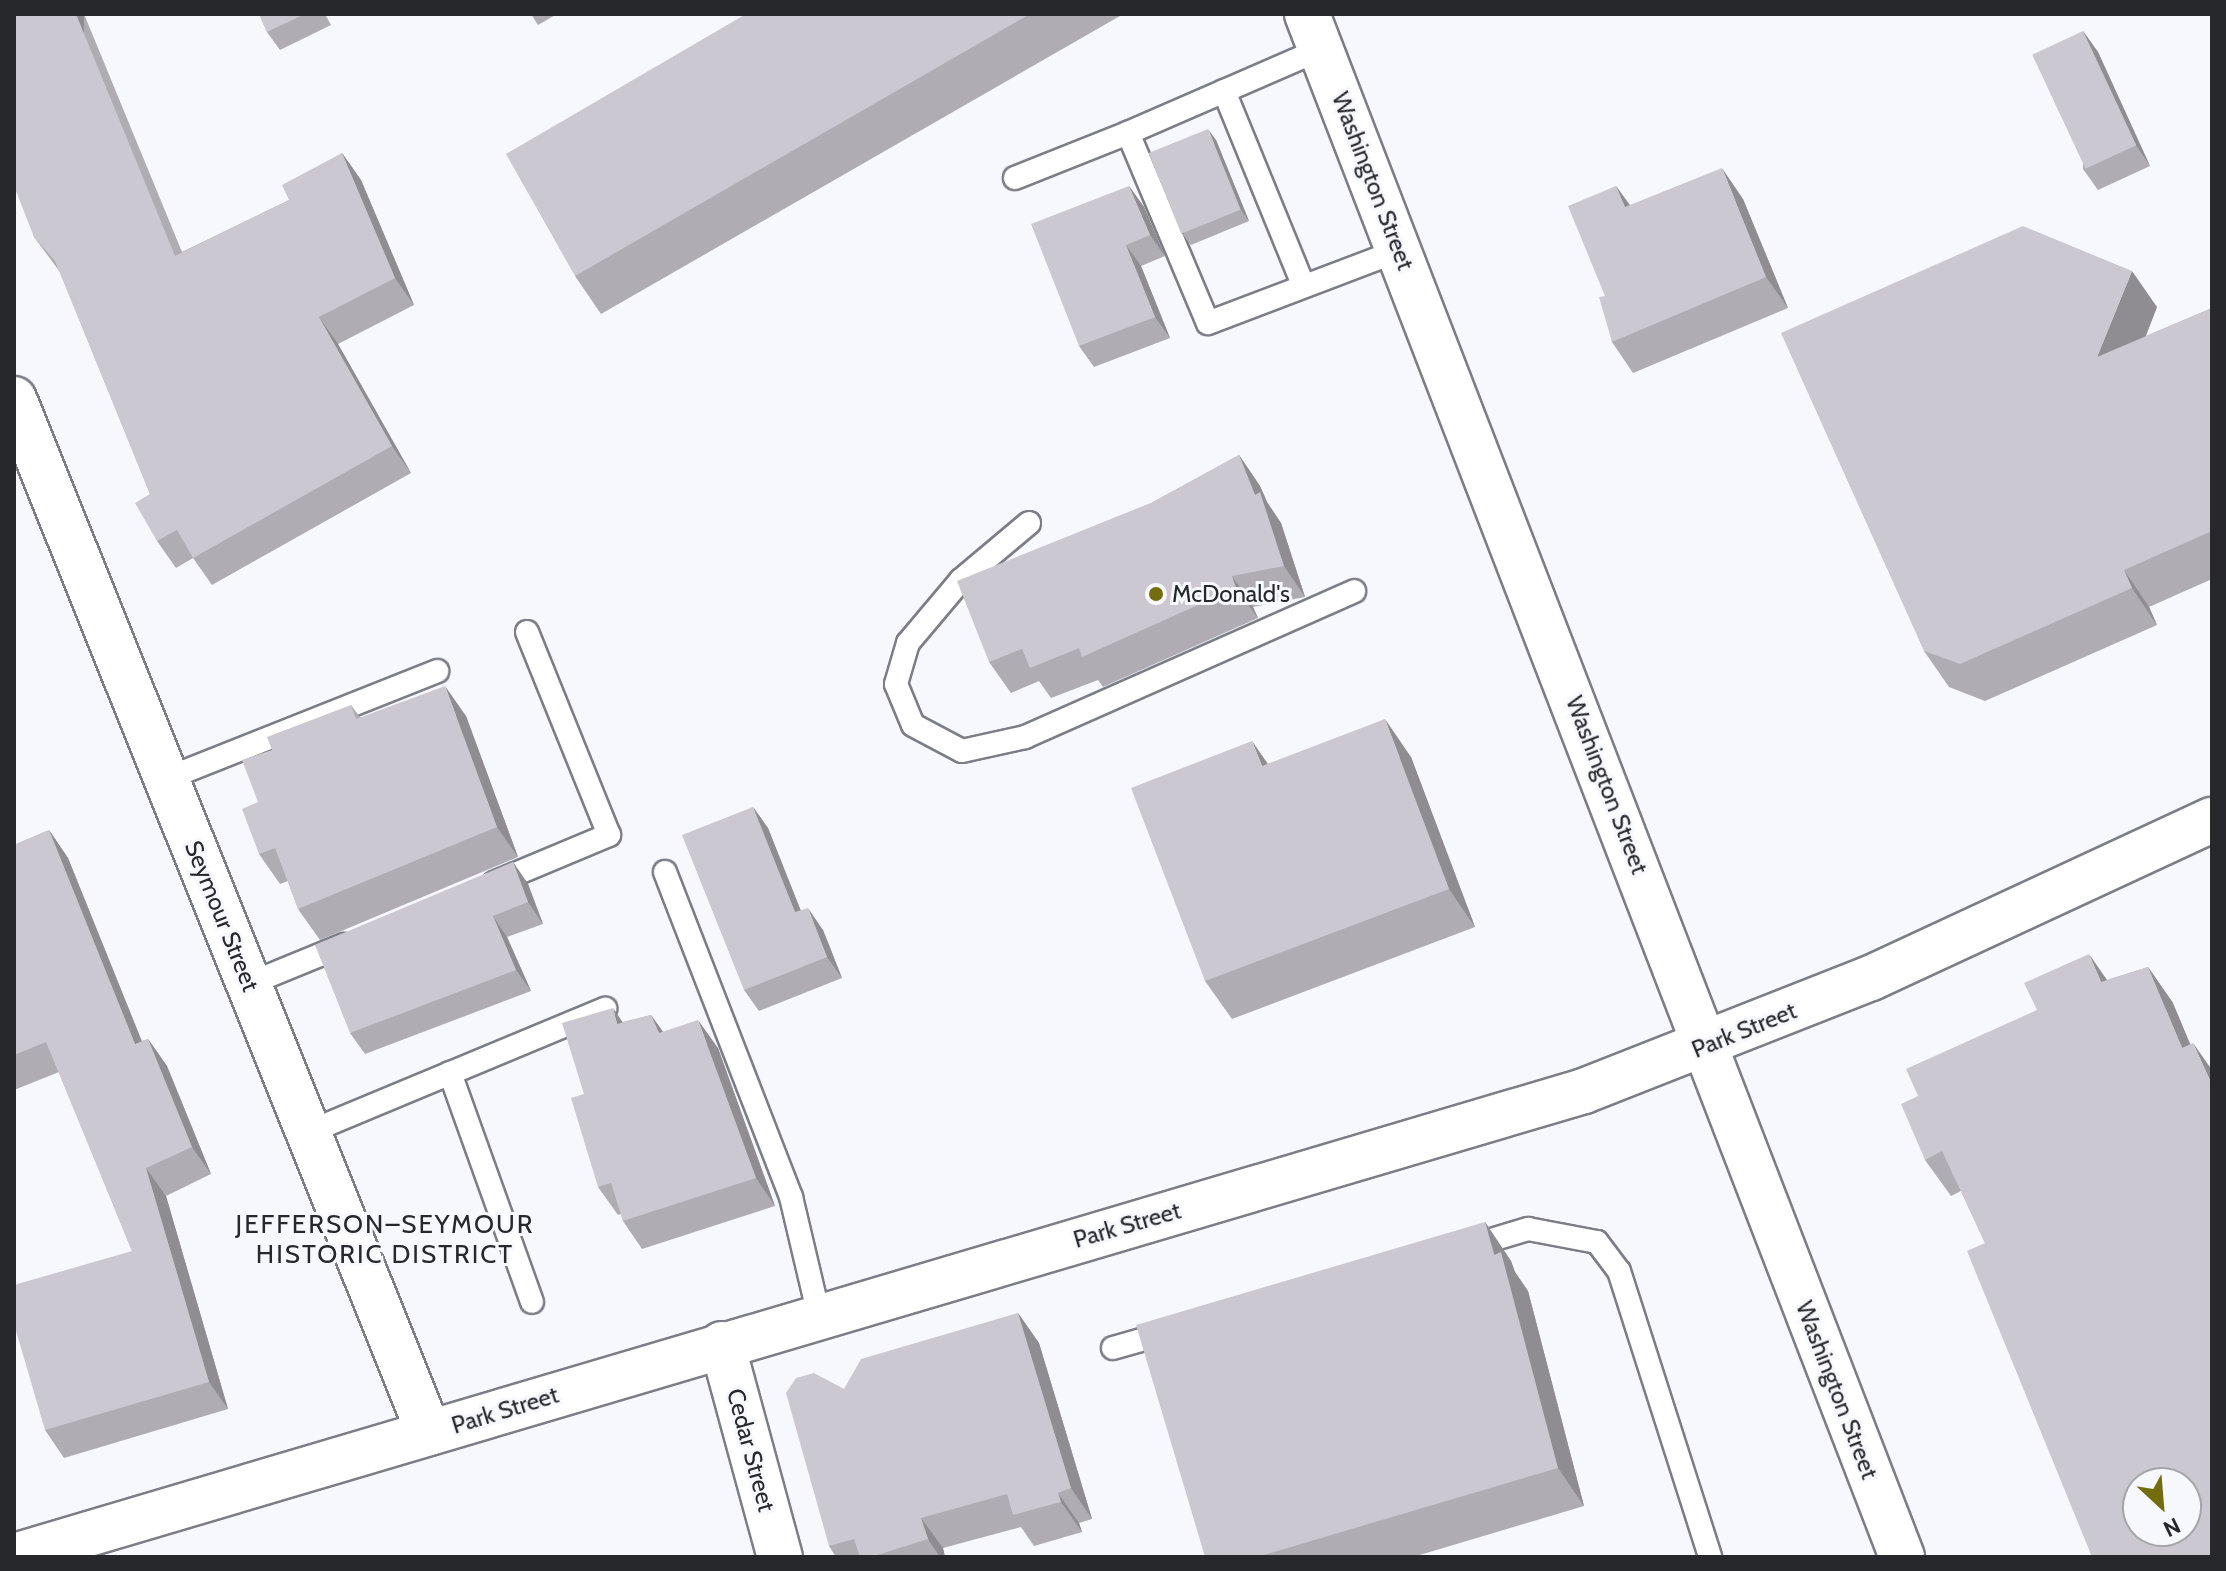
<!DOCTYPE html>
<meta charset="utf-8">
<style>
body{margin:0}
#map{position:relative;width:2226px;height:1571px;overflow:hidden;background:#f6f8fd;font-family:Cabin,sans-serif}
div>[style]{position:absolute}
.roads{filter:drop-shadow(2px 0 #7c7e87) drop-shadow(-2px 0 #7c7e87) drop-shadow(0 2px #7c7e87) drop-shadow(0 -2px #7c7e87)}
.lane>*{height:22px;margin:-11px;padding:0 11px;transform-origin:11px;border-radius:11px;background:#fff}
.street>*{height:44px;margin:-22px;padding:0 22px;transform-origin:22px;border-radius:22px;background:#fff}
.secondary>*{height:44px;margin:-22px;padding:0 22px;transform-origin:22px;border-radius:22px;background:#fff}
.wall>*{inset:0;background:#afacb4}
.shaded-wall>*{inset:0;background:#8f8c92;transform-origin:0 0}
.building>*{inset:0;background:#ccc8d1;transform-origin:0 0}
.dots>*{width:22px;height:22px;translate:-50% -50%;box-sizing:border-box;border:4px solid #f6f8fd;border-radius:50%}
span{translate:-50% -50%;white-space:nowrap;text-align:center;line-height:1.15;-webkit-text-stroke:6px #f6f8fd;paint-order:stroke}
.street-label{font-size:24px;color:#27282b}
.poi-label{font-size:24px;color:#27282b}
.left{translate:0 -50%;text-align:left}
.neighbourhood-label{font-size:26px;color:#27282b;letter-spacing:2px}
.frame{position:absolute;inset:0;border:16px solid #27282b;pointer-events:none}
.north{position:absolute;left:2122px;top:1467px;width:80px;height:80px;box-sizing:border-box;background:#f6f8fd;border:2px solid #a3a5a9;border-radius:50%;rotate:154deg;font-size:22px;font-weight:700;line-height:32px;text-align:center;color:#27282b}
.north::after{content:'';display:block;margin:auto;width:28px;height:36px;background:#746d0b;clip-path:polygon(50% 0,100% 100%,50% 72%,0 100%)}
</style>
<div id="map">
<div class="roads">
<div class="lane">
<i style="left:1321px;top:49px;width:210px;rotate:156.5deg"></i>
<i style="left:1128px;top:133px;width:206px;rotate:67.2deg"></i>
<i style="left:1208px;top:323px;width:205px;rotate:-20.8deg"></i>
<i style="left:1224px;top:91px;width:209px;rotate:67.8deg"></i>
<i style="left:1015px;top:178px;width:122px;rotate:-21.7deg"></i>
<i style="left:1029px;top:523px;width:89px;rotate:140deg"></i>
<i style="left:961px;top:580px;width:82px;rotate:130.1deg"></i>
<i style="left:908px;top:643px;width:43px;rotate:106.3deg"></i>
<i style="left:896px;top:684px;width:44px;rotate:67.5deg"></i>
<i style="left:913px;top:725px;width:55px;rotate:28deg"></i>
<i style="left:962px;top:751px;width:65px;rotate:-12.5deg"></i>
<i style="left:1025px;top:737px;width:360px;rotate:-23.9deg"></i>
<i style="left:166px;top:779px;width:292px;rotate:-21.7deg"></i>
<i style="left:665px;top:872px;width:349px;rotate:68.8deg"></i>
<i style="left:791px;top:1197px;width:121px;rotate:76.7deg"></i>
<i style="left:494px;top:883px;width:125px;rotate:-22.7deg"></i>
<i style="left:609px;top:835px;width:219px;rotate:-112deg"></i>
<i style="left:249px;top:984px;width:103px;rotate:-22.3deg"></i>
<i style="left:450px;top:1073px;width:243px;rotate:70.3deg"></i>
<i style="left:309px;top:1132px;width:321px;rotate:-22.6deg"></i>
<i style="left:1468px;top:1247px;width:63px;rotate:-16.7deg"></i>
<i style="left:1528px;top:1229px;width:70px;rotate:10.7deg"></i>
<i style="left:1597px;top:1242px;width:36px;rotate:53deg"></i>
<i style="left:1619px;top:1271px;width:300px;rotate:72.3deg"></i>
<i style="left:1113px;top:1348px;width:58px;rotate:-15.9deg"></i>
</div>
<div class="street">
<i style="left:14px;top:399px;width:1114px;rotate:68.13deg"></i>
<i style="left:722px;top:1344px;width:221px;rotate:74.8deg"></i>
</div>
<div class="secondary">
<i style="left:1307px;top:14px;width:1654px;rotate:68.91deg"></i>
<i style="left:14px;top:1556px;width:1637px;rotate:-16.5deg"></i>
<i style="left:1584px;top:1091px;width:308px;rotate:-21.5deg"></i>
<i style="left:1871px;top:978px;width:376px;rotate:-24.9deg"></i>
</div>
</div>
<div class="wall">
<i style="clip-path:polygon(14px 14px,84px 14px,182px 252px,289px 200px,342px 153px,361px 180px,414px 305px,338px 344px,411px 473px,212px 585px,193px 558px,176px 568px,157px 541px,150px 494px,60px 272px,34px 237px)"></i>
<i style="clip-path:polygon(259px 14px,325px 14px,331px 25px,280px 50px,267px 32px)"></i>
<i style="clip-path:polygon(531px 14px,557px 14px,538px 25px)"></i>
<i style="clip-path:polygon(746px 14px,1119px 14px,1120px 16px,601px 314px,575px 276px)"></i>
<i style="clip-path:polygon(2083px 31px,2098px 52px,2150px 166px,2098px 190px,2083px 169px)"></i>
<i style="clip-path:polygon(1216px 140px,1249px 221px,1191px 245px,1183px 235px)"></i>
<i style="clip-path:polygon(1129px 186px,1144px 207px,1165px 256px,1141px 266px,1170px 338px,1094px 367px,1079px 346px)"></i>
<i style="clip-path:polygon(1616px 186px,1630px 205px,1743px 199px,1788px 308px,1633px 373px,1612px 342px,1605px 296px)"></i>
<i style="clip-path:polygon(2157px 307px,2146px 336px,2212px 308px,2212px 579px,2149px 607px,2157px 625px,1985px 701px,1949px 687px,1924px 651px)"></i>
<i style="clip-path:polygon(1239px 455px,1260px 486px,1267px 502px,1281px 523px,1305px 597px,1253px 607px,1258px 618px,1103px 687px,1098px 680px,1051px 698px,1039px 681px,1011px 693px,989px 662px,1153px 502px)"></i>
<i style="clip-path:polygon(351px 705px,360px 717px,466px 716px,518px 857px,320px 940px,298px 909px,288px 881px,280px 884px,259px 854px,258px 802px,272px 750px)"></i>
<i style="clip-path:polygon(1411px 757px,1475px 927px,1232px 1019px,1205px 981px,1268px 764px)"></i>
<i style="clip-path:polygon(753px 807px,768px 828px,801px 911px,823px 930px,842px 978px,759px 1011px,744px 990px)"></i>
<i style="clip-path:polygon(49px 830px,68px 858px,142px 1041px,148px 1039px,167px 1066px,211px 1174px,166px 1196px,228px 1409px,64px 1458px,45px 1430px,132px 1251px,59px 1072px,14px 1090px,14px 845px)"></i>
<i style="clip-path:polygon(513px 862px,528px 884px,543px 924px,507px 937px,531px 991px,365px 1054px,350px 1033px)"></i>
<i style="clip-path:polygon(2148px 967px,2173px 1003px,1985px 1243px,1961px 1191px,1951px 1196px,1925px 1160px,1918px 1096px,2107px 980px)"></i>
<i style="clip-path:polygon(651px 1015px,663px 1032px,718px 1048px,775px 1206px,642px 1249px,623px 1221px,621px 1214px,618px 1215px,598px 1187px,584px 1094px,623px 1022px)"></i>
<i style="clip-path:polygon(1485px 1222px,1511px 1261px,1515px 1272px,1528px 1291px,1584px 1506px,1413px 1557px,1205px 1557px)"></i>
<i style="clip-path:polygon(1018px 1313px,1039px 1343px,1092px 1519px,1079px 1523px,1082px 1532px,1034px 1546px,1021px 1527px,943px 1548px,945px 1557px,836px 1557px,829px 1546px,844px 1389px)"></i>
</div>
<div class="shaded-wall">
<i style="left:76px;top:14px;width:8px;height:261px"></i>
<i style="clip-path:polygon(2083px 31px,2098px 52px,2150px 166px,2136px 145px)"></i>
<i style="clip-path:polygon(1208px 129px,1216px 140px,1249px 221px,1241px 210px)"></i>
<i style="clip-path:polygon(342px 153px,361px 180px,414px 305px,395px 278px)"></i>
<i style="clip-path:polygon(1722px 168px,1743px 199px,1788px 308px,1766px 277px)"></i>
<i style="clip-path:polygon(1129px 186px,1144px 207px,1165px 256px,1150px 235px)"></i>
<i style="clip-path:polygon(1616px 186px,1638px 217px,1625px 207px)"></i>
<i style="clip-path:polygon(1126px 245px,1141px 266px,1170px 338px,1155px 317px)"></i>
<i style="clip-path:polygon(2132px 271px,2157px 307px,2123px 393px,2097px 357px)"></i>
<i style="clip-path:polygon(319px 317px,338px 344px,411px 473px,392px 446px)"></i>
<i style="clip-path:polygon(1239px 455px,1260px 486px,1267px 502px,1281px 523px,1305px 597px,1284px 566px)"></i>
<i style="clip-path:polygon(2124px 570px,2149px 607px,2157px 625px,2132px 588px)"></i>
<i style="clip-path:polygon(1232px 576px,1253px 607px,1258px 618px,1236px 588px)"></i>
<i style="clip-path:polygon(445px 686px,466px 716px,518px 857px,497px 827px)"></i>
<i style="clip-path:polygon(1385px 719px,1411px 757px,1475px 927px,1449px 889px)"></i>
<i style="clip-path:polygon(1252px 741px,1279px 780px,1262px 766px)"></i>
<i style="clip-path:polygon(753px 807px,768px 828px,810px 934px,795px 912px)"></i>
<i style="clip-path:polygon(49px 830px,68px 858px,154px 1072px,135px 1044px)"></i>
<i style="clip-path:polygon(513px 862px,528px 884px,543px 924px,528px 902px)"></i>
<i style="clip-path:polygon(808px 908px,823px 930px,842px 978px,827px 957px)"></i>
<i style="clip-path:polygon(493px 916px,507px 937px,531px 991px,516px 970px)"></i>
<i style="clip-path:polygon(2089px 954px,2114px 990px,2101px 982px)"></i>
<i style="clip-path:polygon(2148px 967px,2173px 1003px,2207px 1084px,2182px 1048px)"></i>
<i style="clip-path:polygon(613px 1008px,632px 1036px,617px 1024px)"></i>
<i style="clip-path:polygon(651px 1015px,671px 1043px,659px 1033px)"></i>
<i style="clip-path:polygon(698px 1020px,718px 1048px,775px 1206px,756px 1178px)"></i>
<i style="clip-path:polygon(148px 1039px,167px 1066px,211px 1174px,192px 1147px)"></i>
<i style="clip-path:polygon(2193px 1043px,2212px 1070px,2212px 1085px)"></i>
<i style="clip-path:polygon(146px 1168px,166px 1196px,228px 1409px,209px 1382px)"></i>
<i style="clip-path:polygon(1485px 1222px,1511px 1261px,1515px 1272px,1528px 1291px,1584px 1506px,1558px 1468px)"></i>
<i style="clip-path:polygon(1018px 1313px,1039px 1343px,1092px 1519px,1071px 1488px)"></i>
<i style="clip-path:polygon(1058px 1493px,1079px 1523px,1082px 1532px,1061px 1502px)"></i>
<i style="clip-path:polygon(921px 1518px,943px 1548px,945px 1557px,940px 1557px,928px 1539px)"></i>
</div>
<div class="building">
<i style="clip-path:polygon(14px 14px,76px 14px,175px 256px,289px 200px,282px 185px,342px 153px,395px 278px,319px 317px,392px 446px,193px 558px,177px 530px,157px 541px,135px 503px,150px 494px,55px 261px,34px 237px,14px 186px)"></i>
<i style="clip-path:polygon(259px 14px,305px 14px,267px 32px)"></i>
<i style="clip-path:polygon(746px 14px,1030px 14px,575px 276px,506px 154px)"></i>
<i style="left:2083px;top:31px;width:126px;height:56px;rotate:65deg"></i>
<i style="left:1208px;top:129px;width:87px;height:64px;rotate:68deg"></i>
<i style="clip-path:polygon(1722px 168px,1766px 277px,1612px 342px,1599px 297px,1605px 296px,1568px 206px,1616px 186px,1625px 207px)"></i>
<i style="clip-path:polygon(1129px 186px,1150px 235px,1126px 245px,1155px 317px,1079px 346px,1031px 224px)"></i>
<i style="clip-path:polygon(2023px 226px,2132px 271px,2097px 357px,2212px 308px,2212px 531px,2124px 570px,2132px 588px,1960px 664px,1924px 651px,1781px 333px)"></i>
<i style="clip-path:polygon(1239px 455px,1255px 495px,1260px 492px,1284px 566px,1232px 576px,1236px 588px,1082px 657px,1079px 648px,1030px 668px,1022px 649px,989px 662px,957px 581px,1153px 502px)"></i>
<i style="clip-path:polygon(445px 686px,497px 827px,298px 909px,275px 848px,259px 854px,242px 809px,258px 802px,242px 760px,272px 750px,267px 737px,351px 705px,356px 719px)"></i>
<i style="clip-path:polygon(1385px 719px,1449px 889px,1205px 981px,1131px 788px,1252px 741px,1262px 766px)"></i>
<i style="clip-path:polygon(753px 807px,795px 912px,808px 908px,827px 957px,744px 990px,682px 835px)"></i>
<i style="clip-path:polygon(49px 830px,135px 1044px,148px 1039px,192px 1147px,146px 1168px,209px 1382px,45px 1430px,14px 1324px,14px 1285px,132px 1251px,46px 1042px,14px 1055px,14px 845px)"></i>
<i style="clip-path:polygon(513px 862px,528px 902px,493px 916px,516px 970px,350px 1033px,315px 945px)"></i>
<i style="clip-path:polygon(evenodd,2089px 954px,2101px 982px,2148px 967px,2182px 1048px,2193px 1043px,2212px 1085px,2212px 1557px,2092px 1557px,1967px 1251px,1985px 1243px,1942px 1151px,1925px 1160px,1901px 1104px,1918px 1096px,1906px 1069px,2037px 1010px,2024px 983px,2089px 954px,2138px 1483px,2186px 1483px,2186px 1531px,2138px 1531px,2138px 1483px)"></i>
<i style="clip-path:polygon(613px 1008px,617px 1024px,651px 1015px,659px 1033px,698px 1020px,756px 1178px,623px 1221px,611px 1183px,598px 1187px,571px 1098px,584px 1094px,562px 1023px)"></i>
<i style="clip-path:polygon(1485px 1222px,1494px 1255px,1501px 1252px,1558px 1468px,1257px 1557px,1205px 1557px,1136px 1325px)"></i>
<i style="clip-path:polygon(1018px 1313px,1071px 1488px,1058px 1493px,1061px 1502px,1013px 1515px,1007px 1494px,921px 1518px,928px 1539px,871px 1557px,860px 1557px,854px 1539px,829px 1546px,786px 1393px,796px 1378px,814px 1373px,844px 1389px,861px 1359px)"></i>
</div>
<div class="dots">
<i style="left:1156px;top:594px;background:#746d0b"></i>
</div>
<div class="street-label">
<span style="left:1373px;top:181px;rotate:69deg">Washington Street</span>
<span style="left:1607px;top:785px;rotate:69deg">Washington Street</span>
<span style="left:222px;top:916px;rotate:68deg">Seymour Street</span>
<span style="left:1744px;top:1030px;rotate:-22deg">Park Street</span>
<span style="left:1127px;top:1225px;rotate:-16deg">Park Street</span>
<span style="left:1837px;top:1390px;rotate:69deg">Washington Street</span>
<span style="left:505px;top:1410px;rotate:-17deg">Park Street</span>
<span style="left:751px;top:1450px;rotate:75deg">Cedar Street</span>
</div>
<div class="poi-label">
<span class="left" style="left:1172px;top:594px">McDonald's</span>
</div>
<div class="neighbourhood-label">
<span style="left:385px;top:1240px">JEFFERSON–SEYMOUR<br>HISTORIC DISTRICT</span>
</div>
<div class="frame"></div>
<div class="north">N</div>
</div>
